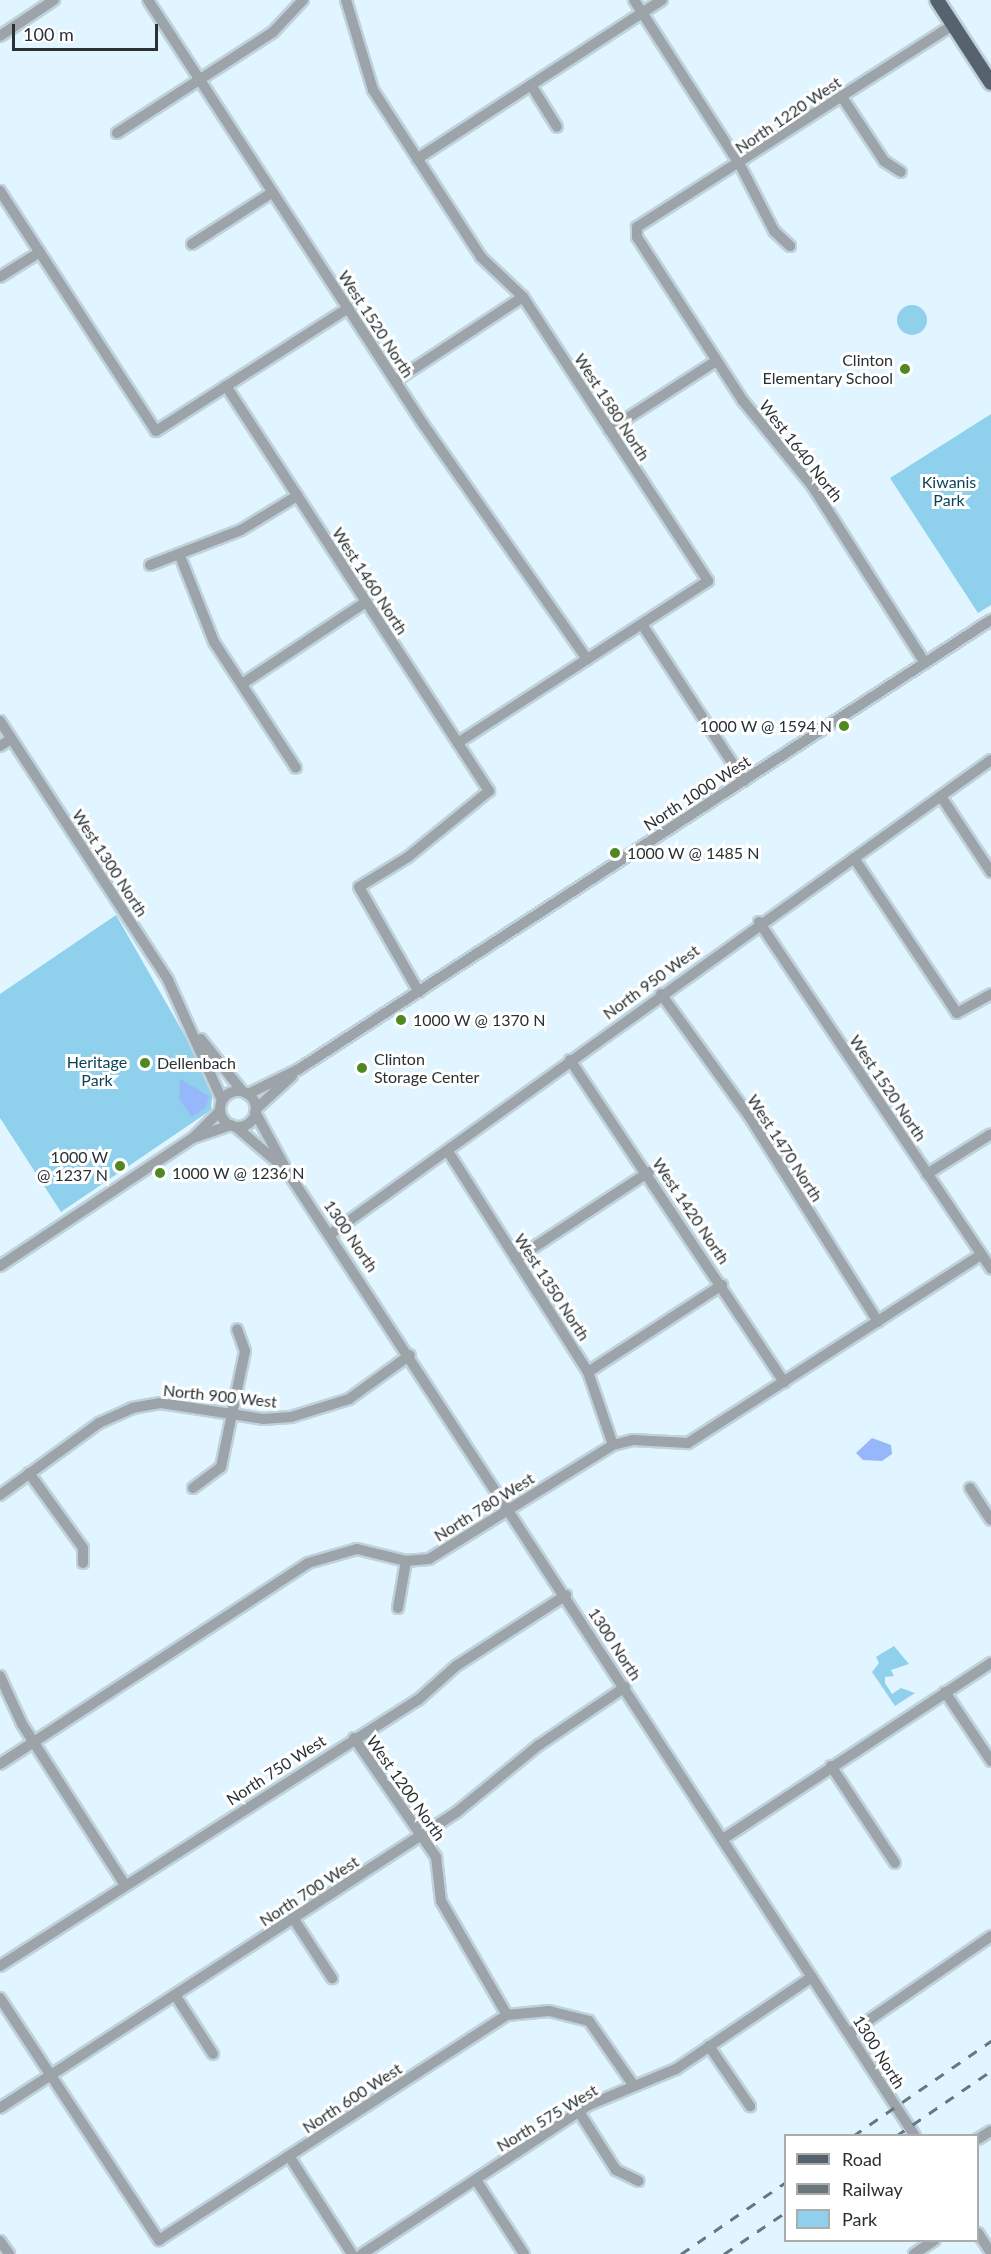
<!DOCTYPE html>
<style>
body{margin:0}
#map{position:relative;width:991px;height:2254px;overflow:hidden;background:#e0f5ff;font-family:Lato,sans-serif}
div>[style]{position:absolute}
.green>*{inset:0;background:#8fd1ed}
.round{border-radius:50%}
.water>*{inset:0;background:#96b7f9}
.roads{filter:drop-shadow(2px 0 #bfd2db) drop-shadow(-2px 0 #bfd2db) drop-shadow(0 2px #bfd2db) drop-shadow(0 -2px #bfd2db)}
.minor>*{height:10px;margin:-5px;padding:0 5px;transform-origin:5px;border-radius:5px;background:#9ca3a9}
.minor>.ring{margin:-5px;padding:0;box-sizing:content-box;background:none;border:10px solid #9ca3a9;border-radius:50%}
.major>*{height:14px;margin:-7px;padding:0 7px;transform-origin:7px;border-radius:7px;background:#56626d}
.rail>*{height:3px;margin-top:-1.5px;transform-origin:0;background:repeating-linear-gradient(90deg,#69767c 0 10px,transparent 0 20px)}
.dots>*{width:16px;height:16px;translate:-50% -50%;box-sizing:border-box;border:3px solid #fefffe;border-radius:50%}
span{translate:-50% -50%;white-space:nowrap;text-align:center;line-height:1.15;-webkit-text-stroke:6px #fefffe;paint-order:stroke}
.street-label{font-size:16px;color:#293135}
.poi-label{font-size:16px;color:#293135}
.right{translate:-100% -50%;text-align:right}
.left{translate:0 -50%;text-align:left}
.park-label{font-size:16px;color:#0d4356}
.legend{position:absolute;left:784px;top:2134px;width:195px;height:108px;box-sizing:border-box;background:#fefffe;border:2px solid #a9adae;margin:0;padding:8px 10px;list-style:none;font-size:18px;color:#293135}
.legend li{display:flex;align-items:center;gap:12px;height:30px}
.legend b{width:30px;border:2px solid #a9adae}
.scale{position:absolute;left:12px;top:24px;width:146px;height:27px;box-sizing:border-box;border:3px solid #293135;border-top:0;padding-left:8px;font-size:18px;line-height:21px;white-space:nowrap;color:#293135;-webkit-text-stroke:4px #fefffe;paint-order:stroke}
</style>
<div id="map">
<div class="green">
<i class="round" style="left:897px;top:305px;width:30px;height:30px"></i>
<i style="clip-path:polygon(991px 414px,991px 605px,978px 613px,890px 478px)"></i>
<i style="clip-path:polygon(116px 915px,213px 1085px,211px 1110px,61px 1212px,0 1118px,0 994px)"></i>
<i style="clip-path:polygon(894px 1646px,909px 1664px,891px 1670px,894px 1676px,885px 1677px,885px 1683px,892px 1694px,901px 1688px,915px 1693px,895px 1706px,872px 1672px,879px 1663px,876px 1657px)"></i>
</div>
<div class="water">
<i style="clip-path:polygon(180px 1079px,209px 1096px,206px 1107px,192px 1117px,179px 1099px)"></i>
<i style="clip-path:polygon(872px 1438px,891px 1445px,892px 1454px,882px 1461px,863px 1460px,856px 1453px)"></i>
</div>
<div class="roads">
<div class="minor">
<i style="left:148px;top:0;width:505px;rotate:57.03deg"></i>
<i style="left:423px;top:424px;width:287px;rotate:55.1deg"></i>
<i style="left:346px;top:0;width:94px;rotate:73.3deg"></i>
<i style="left:373px;top:90px;width:199px;rotate:57.1deg"></i>
<i style="left:481px;top:257px;width:58px;rotate:43.6deg"></i>
<i style="left:523px;top:297px;width:339px;rotate:56.9deg"></i>
<i style="left:708px;top:581px;width:298px;rotate:147.1deg"></i>
<i style="left:634px;top:0;width:196px;rotate:57.3deg"></i>
<i style="left:740px;top:165px;width:74px;rotate:62.7deg"></i>
<i style="left:774px;top:231px;width:22px;rotate:43deg"></i>
<i style="left:0;top:36px;width:65px;rotate:-33.7deg"></i>
<i style="left:531px;top:85px;width:49px;rotate:58.2deg"></i>
<i style="left:842px;top:97px;width:77px;rotate:56.7deg"></i>
<i style="left:884px;top:161px;width:20px;rotate:33deg"></i>
<i style="left:117px;top:133px;width:186px;rotate:-32.9deg"></i>
<i style="left:273px;top:32px;width:44px;rotate:-46.8deg"></i>
<i style="left:417px;top:159px;width:292px;rotate:-33deg"></i>
<i style="left:0;top:191px;width:286px;rotate:57deg"></i>
<i style="left:156px;top:431px;width:228px;rotate:-32.6deg"></i>
<i style="left:192px;top:244px;width:96px;rotate:-32.7deg"></i>
<i style="left:0;top:277px;width:47px;rotate:-32deg"></i>
<i style="left:395px;top:381px;width:153px;rotate:-33.3deg"></i>
<i style="left:226px;top:386px;width:483px;rotate:57deg"></i>
<i style="left:489px;top:791px;width:104px;rotate:140.8deg"></i>
<i style="left:408px;top:857px;width:57px;rotate:148.5deg"></i>
<i style="left:359px;top:887px;width:121px;rotate:60.3deg"></i>
<i style="left:609px;top:430px;width:127px;rotate:-32.8deg"></i>
<i style="left:180px;top:556px;width:92px;rotate:68.4deg"></i>
<i style="left:214px;top:642px;width:150px;rotate:56.9deg"></i>
<i style="left:150px;top:565px;width:97px;rotate:-21deg"></i>
<i style="left:241px;top:530px;width:66px;rotate:-31.3deg"></i>
<i style="left:643px;top:626px;width:185px;rotate:56.9deg"></i>
<i style="left:925px;top:663px;width:209px;rotate:-122.5deg"></i>
<i style="left:813px;top:487px;width:111px;rotate:-129.1deg"></i>
<i style="left:743px;top:401px;width:195px;rotate:-122.9deg"></i>
<i style="left:637px;top:237px;width:10px;rotate:-90deg"></i>
<i style="left:637px;top:227px;width:375px;rotate:-32.6deg"></i>
<i style="left:242px;top:684px;width:149px;rotate:-33.5deg"></i>
<i style="left:0;top:721px;width:309px;rotate:57deg"></i>
<i style="left:168px;top:980px;width:132px;rotate:65.8deg"></i>
<i style="left:0;top:746px;width:13px;rotate:-32deg"></i>
<i style="left:942px;top:798px;width:89px;rotate:56.5deg"></i>
<i style="left:854px;top:858px;width:186px;rotate:56.4deg"></i>
<i style="left:957px;top:1013px;width:39px;rotate:-29deg"></i>
<i style="left:759px;top:922px;width:417px;rotate:56.2deg"></i>
<i style="left:661px;top:994px;width:150px;rotate:54.2deg"></i>
<i style="left:749px;top:1116px;width:243px;rotate:57.9deg"></i>
<i style="left:201px;top:1039px;width:66px;rotate:51.7deg"></i>
<i style="left:570px;top:1060px;width:387px;rotate:56.4deg"></i>
<i class="ring" style="left:220px;top:1091px;width:26px;height:26px"></i>
<i style="left:248px;top:1094px;width:57px;rotate:-26.1deg"></i>
<i style="left:299px;top:1069px;width:825px;rotate:-32.98deg"></i>
<i style="left:256px;top:1109px;width:49px;rotate:-42.5deg"></i>
<i style="left:255px;top:1112px;width:67px;rotate:61.5deg"></i>
<i style="left:287px;top:1171px;width:1151px;rotate:56.94deg"></i>
<i style="left:236px;top:1127px;width:52px;rotate:40.4deg"></i>
<i style="left:193px;top:1138px;width:40px;rotate:-18.9deg"></i>
<i style="left:449px;top:1153px;width:259px;rotate:57.6deg"></i>
<i style="left:588px;top:1372px;width:77px;rotate:71.1deg"></i>
<i style="left:927px;top:1174px;width:75px;rotate:-32deg"></i>
<i style="left:332px;top:1233px;width:811px;rotate:-35.67deg"></i>
<i style="left:516px;top:1259px;width:159px;rotate:-33.2deg"></i>
<i style="left:0;top:1266px;width:232px;rotate:-33.6deg"></i>
<i style="left:193px;top:1138px;width:38px;rotate:-45deg"></i>
<i style="left:588px;top:1372px;width:160px;rotate:-33deg"></i>
<i style="left:29px;top:1473px;width:92px;rotate:54.2deg"></i>
<i style="left:83px;top:1548px;width:15px;rotate:90deg"></i>
<i style="left:193px;top:1488px;width:35px;rotate:-37deg"></i>
<i style="left:221px;top:1467px;width:118px;rotate:-78.3deg"></i>
<i style="left:245px;top:1351px;width:23px;rotate:-110deg"></i>
<i style="left:970px;top:1488px;width:38px;rotate:57deg"></i>
<i style="left:0;top:1495px;width:122px;rotate:-36deg"></i>
<i style="left:99px;top:1423px;width:36px;rotate:-24deg"></i>
<i style="left:132px;top:1408px;width:29px;rotate:-10deg"></i>
<i style="left:161px;top:1403px;width:103px;rotate:8.9deg"></i>
<i style="left:263px;top:1419px;width:28px;rotate:-4deg"></i>
<i style="left:291px;top:1417px;width:61px;rotate:-17.2deg"></i>
<i style="left:349px;top:1399px;width:75px;rotate:-35.8deg"></i>
<i style="left:398px;top:1608px;width:48px;rotate:-80.3deg"></i>
<i style="left:0;top:1676px;width:53px;rotate:65.4deg"></i>
<i style="left:22px;top:1724px;width:191px;rotate:57.4deg"></i>
<i style="left:945px;top:1692px;width:83px;rotate:56.3deg"></i>
<i style="left:354px;top:1738px;width:145px;rotate:55.4deg"></i>
<i style="left:436px;top:1857px;width:44px;rotate:83.5deg"></i>
<i style="left:441px;top:1901px;width:132px;rotate:59.9deg"></i>
<i style="left:0;top:1764px;width:368px;rotate:-33.1deg"></i>
<i style="left:308px;top:1563px;width:51px;rotate:-15.9deg"></i>
<i style="left:357px;top:1549px;width:50px;rotate:13.8deg"></i>
<i style="left:406px;top:1561px;width:23px;rotate:-5deg"></i>
<i style="left:429px;top:1559px;width:216px;rotate:-31.8deg"></i>
<i style="left:613px;top:1445px;width:21px;rotate:-14deg"></i>
<i style="left:633px;top:1440px;width:55px;rotate:3.1deg"></i>
<i style="left:688px;top:1443px;width:348px;rotate:-32.7deg"></i>
<i style="left:831px;top:1766px;width:116px;rotate:56.6deg"></i>
<i style="left:723px;top:1839px;width:321px;rotate:-33.3deg"></i>
<i style="left:293px;top:1918px;width:72px;rotate:57deg"></i>
<i style="left:0;top:1966px;width:495px;rotate:-32.5deg"></i>
<i style="left:418px;top:1700px;width:51px;rotate:-41.8deg"></i>
<i style="left:456px;top:1666px;width:131px;rotate:-32.8deg"></i>
<i style="left:175px;top:1995px;width:70px;rotate:57.2deg"></i>
<i style="left:0;top:1998px;width:290px;rotate:56.7deg"></i>
<i style="left:159px;top:2240px;width:414px;rotate:-32.9deg"></i>
<i style="left:507px;top:2015px;width:42px;rotate:-5.4deg"></i>
<i style="left:549px;top:2011px;width:41px;rotate:14deg"></i>
<i style="left:589px;top:2021px;width:79px;rotate:55.3deg"></i>
<i style="left:850px;top:2033px;width:171px;rotate:-34.5deg"></i>
<i style="left:709px;top:2046px;width:73px;rotate:55.7deg"></i>
<i style="left:0;top:2108px;width:544px;rotate:-32.93deg"></i>
<i style="left:457px;top:1812px;width:106px;rotate:-39.3deg"></i>
<i style="left:539px;top:1745px;width:104px;rotate:-34deg"></i>
<i style="left:579px;top:2112px;width:69px;rotate:57.5deg"></i>
<i style="left:616px;top:2170px;width:25px;rotate:26deg"></i>
<i style="left:978px;top:2139px;width:15px;rotate:-32deg"></i>
<i style="left:289px;top:2156px;width:117px;rotate:57.3deg"></i>
<i style="left:476px;top:2180px;width:88px;rotate:57deg"></i>
<i style="left:978px;top:2233px;width:24px;rotate:57deg"></i>
<i style="left:0;top:2241px;width:16px;rotate:55deg"></i>
<i style="left:362px;top:2254px;width:272px;rotate:-33.3deg"></i>
<i style="left:589px;top:2105px;width:94px;rotate:-22.5deg"></i>
<i style="left:676px;top:2069px;width:164px;rotate:-34.1deg"></i>
<i style="left:914px;top:2254px;width:25px;rotate:-34deg"></i>
</div>
<div class="major">
<i style="left:937px;top:0;width:99px;rotate:57deg"></i>
</div>
</div>
<div class="rail">
<i style="left:853px;top:2136px;width:168px;rotate:-34.5deg"></i>
<i style="left:896px;top:2136px;width:115px;rotate:-34.4deg"></i>
<i style="left:681px;top:2254px;width:127px;rotate:-34.4deg"></i>
<i style="left:724px;top:2254px;width:75px;rotate:-34.1deg"></i>
</div>
<div class="dots">
<i style="left:905px;top:369px;background:#508721"></i>
<i style="left:844px;top:726px;background:#508721"></i>
<i style="left:615px;top:853px;background:#508721"></i>
<i style="left:401px;top:1020px;background:#508721"></i>
<i style="left:145px;top:1063px;background:#508721"></i>
<i style="left:362px;top:1068px;background:#508721"></i>
<i style="left:120px;top:1166px;background:#508721"></i>
<i style="left:160px;top:1173px;background:#508721"></i>
</div>
<div class="street-label">
<span style="left:788px;top:115px;rotate:-34deg">North 1220 West</span>
<span style="left:376px;top:324px;rotate:57deg">West 1520 North</span>
<span style="left:612px;top:407px;rotate:57deg">West 1580 North</span>
<span style="left:801px;top:451px;rotate:52deg">West 1640 North</span>
<span style="left:370px;top:581px;rotate:57deg">West 1460 North</span>
<span style="left:697px;top:793px;rotate:-33deg">North 1000 West</span>
<span style="left:110px;top:863px;rotate:57deg">West 1300 North</span>
<span style="left:651px;top:982px;rotate:-36deg">North 950 West</span>
<span style="left:888px;top:1088px;rotate:56deg">West 1520 North</span>
<span style="left:785px;top:1148px;rotate:57deg">West 1470 North</span>
<span style="left:691px;top:1211px;rotate:56deg">West 1420 North</span>
<span style="left:351px;top:1236px;rotate:56deg">1300 North</span>
<span style="left:552px;top:1287px;rotate:57deg">West 1350 North</span>
<span style="left:220px;top:1396px;rotate:6deg">North 900 West</span>
<span style="left:484px;top:1507px;rotate:-32deg">North 780 West</span>
<span style="left:615px;top:1644px;rotate:57deg">1300 North</span>
<span style="left:276px;top:1770px;rotate:-33deg">North 750 West</span>
<span style="left:406px;top:1788px;rotate:55deg">West 1200 North</span>
<span style="left:309px;top:1891px;rotate:-33deg">North 700 West</span>
<span style="left:879px;top:2052px;rotate:58deg">1300 North</span>
<span style="left:352px;top:2098px;rotate:-33deg">North 600 West</span>
<span style="left:547px;top:2118px;rotate:-31deg">North 575 West</span>
</div>
<div class="poi-label">
<span class="right" style="left:893px;top:369px">Clinton<br>Elementary School</span>
<span class="right" style="left:832px;top:726px">1000 W @ 1594 N</span>
<span class="left" style="left:627px;top:853px">1000 W @ 1485 N</span>
<span class="left" style="left:413px;top:1020px">1000 W @ 1370 N</span>
<span class="left" style="left:374px;top:1068px">Clinton<br>Storage Center</span>
<span class="left" style="left:157px;top:1063px">Dellenbach</span>
<span class="right" style="left:108px;top:1166px">1000 W<br>@ 1237 N</span>
<span class="left" style="left:172px;top:1173px">1000 W @ 1236 N</span>
</div>
<div class="park-label">
<span style="left:949px;top:491px">Kiwanis<br>Park</span>
<span style="left:97px;top:1071px">Heritage<br>Park</span>
</div>
<ul class="legend">
<li><b style="height:8px;background:#56626d"></b>Road</li>
<li><b style="height:8px;background:#69767c"></b>Railway</li>
<li><b style="height:16px;background:#8fd1ed"></b>Park</li>
</ul>
<div class="scale">100 m</div>
</div>
